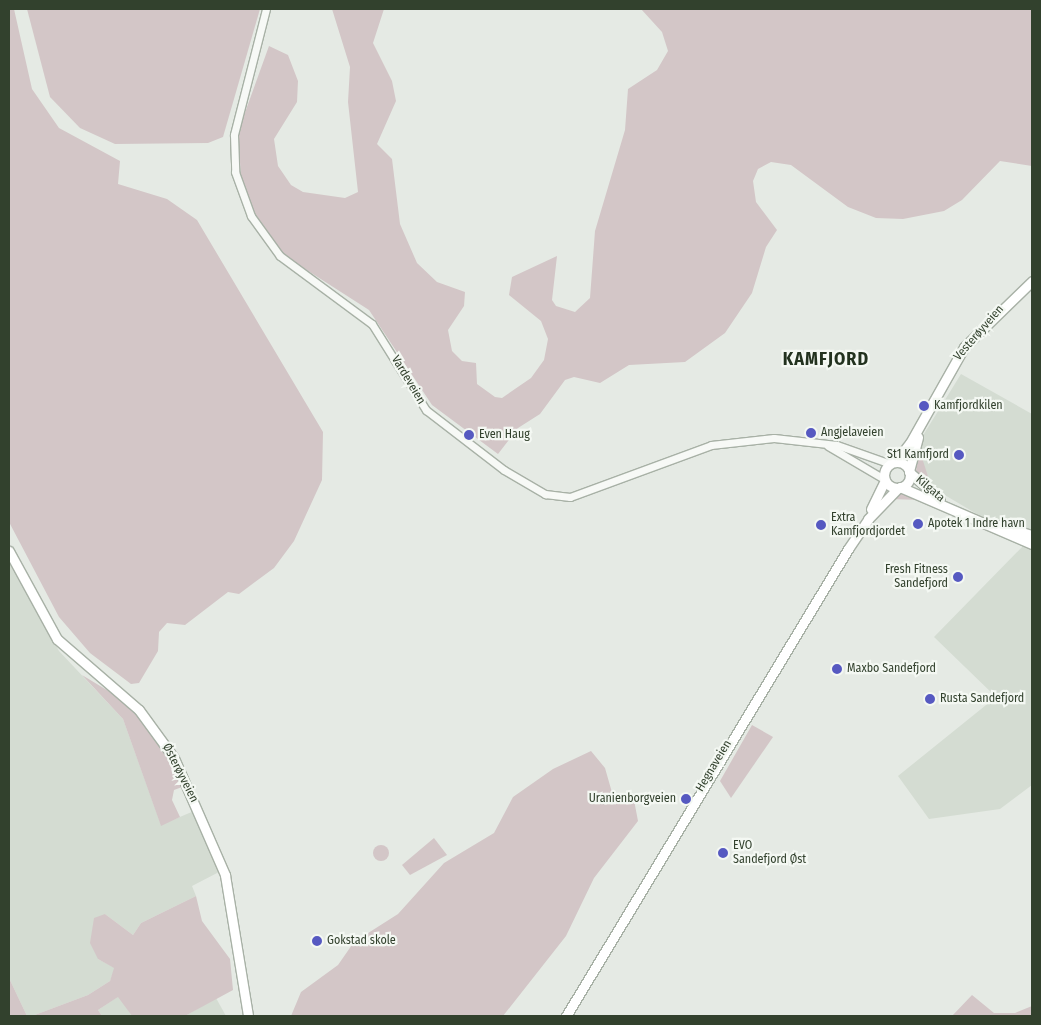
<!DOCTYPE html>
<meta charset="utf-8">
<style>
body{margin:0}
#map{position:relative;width:1041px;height:1025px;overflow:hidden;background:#e5eae4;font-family:"Fira Sans Condensed",sans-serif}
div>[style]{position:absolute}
.built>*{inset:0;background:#d4dcd2}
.green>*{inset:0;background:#d3c6c7}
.round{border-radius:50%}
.roads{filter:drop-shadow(1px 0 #a8b1a6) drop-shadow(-1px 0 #a8b1a6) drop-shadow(0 1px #a8b1a6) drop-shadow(0 -1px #a8b1a6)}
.minor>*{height:7px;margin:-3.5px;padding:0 3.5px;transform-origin:3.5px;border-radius:3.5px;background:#f7f9f6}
.major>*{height:9px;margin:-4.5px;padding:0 4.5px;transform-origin:4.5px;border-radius:4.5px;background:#fff}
.major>.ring{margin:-4.5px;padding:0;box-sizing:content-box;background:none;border:9px solid #fff;border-radius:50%}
.dots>*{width:14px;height:14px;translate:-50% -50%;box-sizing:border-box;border:2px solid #f4f8f3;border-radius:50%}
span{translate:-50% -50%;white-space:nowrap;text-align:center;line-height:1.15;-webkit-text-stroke:4.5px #f4f8f3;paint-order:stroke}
.street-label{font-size:12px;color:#32412d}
.poi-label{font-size:12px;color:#32412d}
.left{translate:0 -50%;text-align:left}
.right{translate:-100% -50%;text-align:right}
.district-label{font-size:18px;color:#23321f;font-weight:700;letter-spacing:1px}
.frame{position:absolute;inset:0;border:10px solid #32412d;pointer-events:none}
</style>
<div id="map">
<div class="built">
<i style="clip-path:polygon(961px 374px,1032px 414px,1032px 532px,982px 517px,926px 484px,918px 456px,922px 437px)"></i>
<i style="clip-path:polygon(1023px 546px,1032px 550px,1032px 785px,1000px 809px,929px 819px,898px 776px,996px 697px,934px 637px)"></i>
<i style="clip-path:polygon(9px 561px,59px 651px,123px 719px,161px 825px,194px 811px,219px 872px,192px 886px,196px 896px,141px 923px,133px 935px,105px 914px,98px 959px,115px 968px,110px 981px,88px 995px,32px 1016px,27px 1016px,9px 978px)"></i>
<i style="clip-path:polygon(119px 996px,132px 1016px,102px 1016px,98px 1010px)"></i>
<i style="clip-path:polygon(216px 998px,226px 1016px,185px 1016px)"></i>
</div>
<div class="green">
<i style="clip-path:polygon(9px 9px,14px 9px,32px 89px,59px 128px,120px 161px,118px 184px,167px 199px,197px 220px,323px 432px,322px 480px,294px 541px,274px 568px,239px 594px,228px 592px,185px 625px,167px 623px,159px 632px,158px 651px,139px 683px,131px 684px,90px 653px,59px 617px,9px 522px)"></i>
<i style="clip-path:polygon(27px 9px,260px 9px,223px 137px,208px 143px,115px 144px,80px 128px,50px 97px)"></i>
<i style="clip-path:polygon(332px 9px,384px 9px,373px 43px,392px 81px,396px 101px,377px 144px,392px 159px,400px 224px,417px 263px,437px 282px,465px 292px,464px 306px,448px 330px,452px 351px,462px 361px,476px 363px,477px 384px,495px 397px,502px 398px,531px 378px,544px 360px,548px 339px,541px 321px,509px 295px,512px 277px,557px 256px,552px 300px,556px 306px,575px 312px,590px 298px,595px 231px,625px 130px,628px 89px,657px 70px,668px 51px,662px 32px,641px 9px,1032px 9px,1032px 166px,1000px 161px,962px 200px,944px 211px,903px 219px,876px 218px,848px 207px,791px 165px,771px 162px,758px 169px,753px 181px,756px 202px,777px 230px,766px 247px,752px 293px,725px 333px,685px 362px,629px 365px,600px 383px,574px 377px,565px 380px,540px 414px,518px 428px,498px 454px,432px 405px,369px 310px,288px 258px,272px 241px,242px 193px,238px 132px,269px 46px,288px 55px,298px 81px,297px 102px,274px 139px,278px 166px,291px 185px,303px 192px,345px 198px,358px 192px,348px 102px,350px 67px)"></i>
<i style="clip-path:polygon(919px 448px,930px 483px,929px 486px,916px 471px)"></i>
<i style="clip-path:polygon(902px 493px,908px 493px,922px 500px,888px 499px)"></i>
<i style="clip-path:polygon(82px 675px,115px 695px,147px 725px,162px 747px,182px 787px,174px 790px,172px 800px,180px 817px,161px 826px,123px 719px)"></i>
<i style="clip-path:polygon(752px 725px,773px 737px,731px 798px,720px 781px)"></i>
<i style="clip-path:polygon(591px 751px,605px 768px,613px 796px,634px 800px,638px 821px,594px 878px,566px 936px,503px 1016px,291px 1016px,301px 992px,338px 965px,354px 942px,398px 914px,444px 863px,494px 833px,513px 797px,553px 769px)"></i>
<i style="clip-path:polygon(434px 838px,447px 855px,410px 875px,402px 865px)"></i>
<i class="round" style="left:373px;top:845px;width:16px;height:16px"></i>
<i style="clip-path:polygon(196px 896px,202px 921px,230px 959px,233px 990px,185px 1016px,132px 1016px,118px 997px,98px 1010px,102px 1016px,32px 1016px,88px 995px,110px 981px,114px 968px,98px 959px,90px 943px,94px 918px,105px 914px,133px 935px,141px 923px)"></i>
<i style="clip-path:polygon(9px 978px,27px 1016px,9px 1016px)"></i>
<i style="clip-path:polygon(972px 995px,994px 1013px,1015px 1013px,1032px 1006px,1032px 1016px,952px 1016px)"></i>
</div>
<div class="roads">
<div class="minor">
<i style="left:266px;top:9px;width:130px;rotate:104.3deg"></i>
<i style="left:234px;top:135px;width:37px;rotate:88deg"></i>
<i style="left:235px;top:172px;width:47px;rotate:70deg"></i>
<i style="left:251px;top:216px;width:49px;rotate:54.1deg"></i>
<i style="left:280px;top:256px;width:114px;rotate:36.5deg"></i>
<i style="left:372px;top:324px;width:102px;rotate:57.9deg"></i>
<i style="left:426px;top:410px;width:98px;rotate:37.6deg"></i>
<i style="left:504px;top:470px;width:48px;rotate:30.3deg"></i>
<i style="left:545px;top:494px;width:25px;rotate:7deg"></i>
<i style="left:570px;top:497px;width:150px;rotate:-20.2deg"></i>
<i style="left:711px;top:445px;width:63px;rotate:-6.3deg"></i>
<i style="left:774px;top:438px;width:63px;rotate:6.3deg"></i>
<i style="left:837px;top:445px;width:57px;rotate:19.4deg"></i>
<i style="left:828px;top:446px;width:65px;rotate:30.5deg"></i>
</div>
<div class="major">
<i style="left:895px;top:462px;width:24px;rotate:-52deg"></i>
<i style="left:910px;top:443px;width:110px;rotate:-60.6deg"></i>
<i style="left:964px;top:347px;width:95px;rotate:-44.1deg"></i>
<i class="ring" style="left:884px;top:462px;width:17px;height:17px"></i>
<i style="left:909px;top:471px;width:35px;rotate:-75deg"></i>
<i style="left:909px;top:472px;width:41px;rotate:41.1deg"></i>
<i style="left:900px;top:487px;width:144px;rotate:23.4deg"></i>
<i style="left:871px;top:509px;width:32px;rotate:-64deg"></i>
<i style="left:999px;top:525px;width:34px;rotate:17deg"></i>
<i style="left:9px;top:551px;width:100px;rotate:61.4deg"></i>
<i style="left:57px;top:639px;width:108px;rotate:40.9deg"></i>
<i style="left:139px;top:710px;width:59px;rotate:53.9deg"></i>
<i style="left:174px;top:758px;width:128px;rotate:66.4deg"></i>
<i style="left:225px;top:875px;width:143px;rotate:80.7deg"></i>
<i style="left:566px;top:1016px;width:546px;rotate:-58.87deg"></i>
<i style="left:848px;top:549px;width:36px;rotate:-56deg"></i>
<i style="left:868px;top:519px;width:43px;rotate:-45.9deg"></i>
</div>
</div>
<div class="dots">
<i style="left:924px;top:406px;background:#5659c1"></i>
<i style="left:811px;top:433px;background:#5659c1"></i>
<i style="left:469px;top:435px;background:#5659c1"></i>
<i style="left:959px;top:455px;background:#5659c1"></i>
<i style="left:918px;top:524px;background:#5659c1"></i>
<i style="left:821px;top:525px;background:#5659c1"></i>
<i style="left:958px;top:577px;background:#5659c1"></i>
<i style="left:837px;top:669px;background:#5659c1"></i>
<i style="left:930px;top:699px;background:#5659c1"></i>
<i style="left:686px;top:799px;background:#5659c1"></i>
<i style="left:723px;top:853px;background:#5659c1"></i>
<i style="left:317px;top:941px;background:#5659c1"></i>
</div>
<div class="street-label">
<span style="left:979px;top:333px;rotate:-49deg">Vesterøyveien</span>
<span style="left:408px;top:380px;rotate:59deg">Vardeveien</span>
<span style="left:930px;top:489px;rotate:40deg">Kilgata</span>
<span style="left:714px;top:766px;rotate:-59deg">Hegnaveien</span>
<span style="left:180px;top:773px;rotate:63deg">Østerøyveien</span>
</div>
<div class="poi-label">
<span class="left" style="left:934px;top:406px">Kamfjordkilen</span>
<span class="left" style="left:821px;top:433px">Angjelaveien</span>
<span class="left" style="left:479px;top:435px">Even Haug</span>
<span class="right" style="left:949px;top:455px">St1 Kamfjord</span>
<span class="left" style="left:831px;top:525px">Extra<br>Kamfjordjordet</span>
<span class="left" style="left:928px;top:524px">Apotek 1 Indre havn</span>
<span class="right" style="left:948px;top:577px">Fresh Fitness<br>Sandefjord</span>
<span class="left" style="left:847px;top:669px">Maxbo Sandefjord</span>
<span class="left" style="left:940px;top:699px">Rusta Sandefjord</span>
<span class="right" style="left:676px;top:799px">Uranienborgveien</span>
<span class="left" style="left:733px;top:853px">EVO<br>Sandefjord Øst</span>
<span class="left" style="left:327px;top:941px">Gokstad skole</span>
</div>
<div class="district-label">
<span style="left:826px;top:359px">KAMFJORD</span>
</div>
<div class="frame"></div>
</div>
